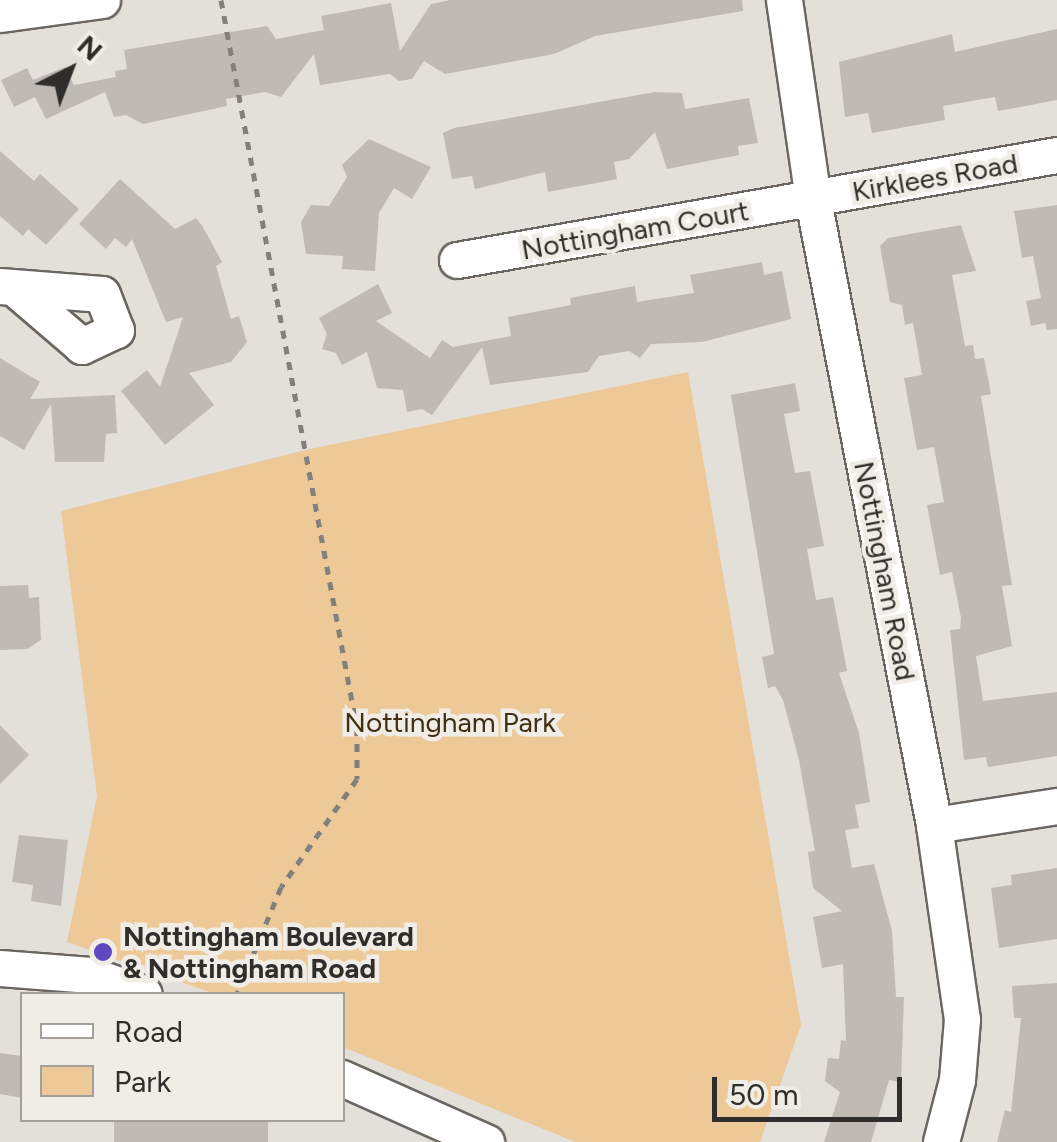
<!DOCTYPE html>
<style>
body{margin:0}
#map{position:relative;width:1057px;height:1142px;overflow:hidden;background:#e3dfd9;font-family:Figtree,sans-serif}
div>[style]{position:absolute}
.green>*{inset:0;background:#ecc997}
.building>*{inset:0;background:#bfbab5;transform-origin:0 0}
.path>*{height:5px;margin-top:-2.5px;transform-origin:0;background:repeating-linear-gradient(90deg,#83807c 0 8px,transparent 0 16px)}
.roads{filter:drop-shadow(2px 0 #6a6661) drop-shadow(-2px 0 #6a6661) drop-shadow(0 2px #6a6661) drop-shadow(0 -2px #6a6661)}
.minor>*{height:35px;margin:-17.5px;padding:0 17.5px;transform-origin:17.5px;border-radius:17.5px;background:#fff}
.dots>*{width:28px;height:28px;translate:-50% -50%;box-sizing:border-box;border:5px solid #f0ece6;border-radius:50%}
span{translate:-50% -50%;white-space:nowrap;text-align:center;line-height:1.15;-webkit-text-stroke:9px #f0ece6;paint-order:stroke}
.street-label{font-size:28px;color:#302e2c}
.park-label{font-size:28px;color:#422f11}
.poi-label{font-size:28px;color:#302e2c;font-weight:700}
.left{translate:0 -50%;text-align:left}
.legend{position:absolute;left:20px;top:992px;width:325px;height:130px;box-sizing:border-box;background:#f0ece6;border:2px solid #a3a09c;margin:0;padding:12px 18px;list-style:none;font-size:30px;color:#302e2c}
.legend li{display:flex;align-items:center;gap:20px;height:50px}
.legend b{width:50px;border:2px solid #a3a09c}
.north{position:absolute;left:20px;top:20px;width:100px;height:100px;-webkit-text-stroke:8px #f0ece6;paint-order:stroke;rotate:42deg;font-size:28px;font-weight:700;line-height:40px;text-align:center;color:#302e2c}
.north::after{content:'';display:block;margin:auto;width:35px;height:45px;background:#302e2c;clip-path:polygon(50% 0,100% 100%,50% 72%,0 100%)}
.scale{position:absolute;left:712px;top:1077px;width:190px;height:45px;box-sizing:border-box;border:5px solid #302e2c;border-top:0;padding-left:12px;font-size:30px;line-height:35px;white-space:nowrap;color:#302e2c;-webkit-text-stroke:8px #f0ece6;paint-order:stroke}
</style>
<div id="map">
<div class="green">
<i style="clip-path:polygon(688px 372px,801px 1025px,760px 1142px,575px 1142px,343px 1047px,342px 994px,215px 994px,67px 942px,97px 796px,61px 511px,310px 449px)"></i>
</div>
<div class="building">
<i style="clip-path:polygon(450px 0,742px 0,743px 11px,595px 36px,554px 54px,445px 74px,424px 61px,412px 79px,399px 81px,390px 74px,320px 85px,314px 54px,281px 97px,265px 92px,226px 99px,227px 106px,143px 124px,126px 115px,114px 117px,105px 92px,46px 119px,35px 97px,14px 107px,1px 80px,27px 68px,33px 80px,65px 67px,74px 85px,116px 77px,115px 71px,127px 69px,124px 50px,267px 26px,276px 39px,324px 30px,321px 16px,391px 3px,400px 51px,431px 4px)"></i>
<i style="clip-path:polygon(1057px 29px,1057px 100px,998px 111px,995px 97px,943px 106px,945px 120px,872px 133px,868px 113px,845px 117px,839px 62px,952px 34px,955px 52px)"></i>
<i style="clip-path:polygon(655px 92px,682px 93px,685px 109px,749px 98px,758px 143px,738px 146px,739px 155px,667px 169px,655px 132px,629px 159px,614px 162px,617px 179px,548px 192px,545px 172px,475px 189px,472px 176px,452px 179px,443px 133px,454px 128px)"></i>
<i style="clip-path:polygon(369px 139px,431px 167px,412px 199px,394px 188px,379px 213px,375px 271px,342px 269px,343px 256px,306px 254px,301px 222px,311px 205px,329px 206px,347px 177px,342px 165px)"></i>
<i style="clip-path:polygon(0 151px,34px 181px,40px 174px,79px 209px,46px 245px,28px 229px,23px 236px,0 216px)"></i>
<i style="clip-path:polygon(120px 179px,175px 229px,196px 218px,203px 227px,222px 262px,216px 266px,231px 319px,239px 316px,247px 342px,231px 362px,189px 373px,214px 405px,165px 445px,121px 391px,147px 370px,160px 387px,183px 317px,166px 322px,132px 239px,126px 247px,115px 238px,106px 249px,79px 224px)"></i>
<i style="clip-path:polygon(1057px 205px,1057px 329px,1047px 330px,1045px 323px,1031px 326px,1026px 301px,1041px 298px,1033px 256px,1022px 258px,1014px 211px)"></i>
<i style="clip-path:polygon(961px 225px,976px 271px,952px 275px,965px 346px,973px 345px,975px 359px,984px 358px,991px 394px,981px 396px,1012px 585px,1002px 586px,1012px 646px,976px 656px,983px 701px,1057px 692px,1057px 756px,988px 767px,986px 757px,964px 760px,950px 630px,960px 629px,961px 618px,952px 572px,940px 575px,927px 505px,944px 502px,934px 447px,917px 450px,904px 378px,922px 375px,913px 323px,905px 325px,902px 305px,890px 302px,880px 246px,888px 238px)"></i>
<i style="clip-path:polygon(762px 262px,764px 275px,782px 271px,791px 319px,702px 342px,651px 344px,640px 358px,629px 351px,599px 356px,588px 372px,490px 385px,482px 347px,432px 415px,422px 409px,407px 412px,403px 390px,377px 388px,367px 352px,342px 365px,336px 353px,322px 349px,327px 334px,319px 318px,378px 284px,392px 313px,376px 321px,430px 358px,442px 340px,453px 347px,511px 336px,508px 317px,571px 305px,570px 298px,635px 286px,637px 302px,694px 293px,690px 275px)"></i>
<i style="clip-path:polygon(0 358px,40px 382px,30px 399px,115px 395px,117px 433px,106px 434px,104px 462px,55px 462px,51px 404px,24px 450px,0 436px)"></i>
<i style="clip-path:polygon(795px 383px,800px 411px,784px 414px,795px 473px,810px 471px,824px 546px,807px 549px,816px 600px,833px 597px,847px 671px,839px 673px,859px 733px,870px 802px,855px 805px,859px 828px,845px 830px,852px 868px,874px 864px,892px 931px,896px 997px,904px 997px,901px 1082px,889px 1080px,871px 1142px,824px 1142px,840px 1092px,825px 1081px,828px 1058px,839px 1059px,841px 1040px,846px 1041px,843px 964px,822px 968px,813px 917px,842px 911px,813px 888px,808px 852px,815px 851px,799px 760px,783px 700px,775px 686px,768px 688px,762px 657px,774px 654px,731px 395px)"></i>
<i style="clip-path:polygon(28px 585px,29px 598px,39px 597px,41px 640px,27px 649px,0 650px,0 586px)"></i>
<i style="clip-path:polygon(0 725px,29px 755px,0 784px)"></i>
<i style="clip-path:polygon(19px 835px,68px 840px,61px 906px,31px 901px,33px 885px,12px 882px)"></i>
<i style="clip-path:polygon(1057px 868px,1057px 939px,999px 948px,991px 888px,1012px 885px,1011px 875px)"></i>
<i style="clip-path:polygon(1057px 983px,1057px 1142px,997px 1142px,1005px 1110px,1011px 1112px,1021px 1018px,1014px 1018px,1012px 986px)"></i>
<i style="clip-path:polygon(0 1053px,22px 1056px,22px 1098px,0 1094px)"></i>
<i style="left:114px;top:1120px;width:154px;height:24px"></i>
</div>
<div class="path">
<i style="left:221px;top:0;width:741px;rotate:79.42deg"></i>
<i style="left:357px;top:728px;width:51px;rotate:90deg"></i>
<i style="left:357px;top:779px;width:132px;rotate:125.1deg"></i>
<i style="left:281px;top:887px;width:116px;rotate:112.4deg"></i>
</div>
<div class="roads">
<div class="minor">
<i style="left:784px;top:0;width:202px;rotate:81.7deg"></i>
<i style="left:813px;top:200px;width:637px;rotate:79.04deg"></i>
<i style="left:934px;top:825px;width:196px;rotate:81.8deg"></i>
<i style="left:962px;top:1019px;width:61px;rotate:94.7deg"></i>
<i style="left:957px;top:1080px;width:64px;rotate:104.5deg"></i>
<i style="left:0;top:14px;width:103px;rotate:-7.8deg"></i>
<i style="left:457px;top:260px;width:609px;rotate:-9.93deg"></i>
<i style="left:0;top:286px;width:102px;rotate:4.5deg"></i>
<i style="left:102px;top:294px;width:39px;rotate:69deg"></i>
<i style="left:116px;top:330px;width:38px;rotate:155deg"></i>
<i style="left:82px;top:346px;width:83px;rotate:-139.4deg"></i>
<i style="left:934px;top:825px;width:124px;rotate:-8.8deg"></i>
<i style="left:0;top:968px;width:91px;rotate:4.4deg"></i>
<i style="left:91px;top:975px;width:56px;rotate:19.7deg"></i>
<i style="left:342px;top:1078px;width:158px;rotate:24deg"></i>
</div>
</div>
<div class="dots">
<i style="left:103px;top:952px;background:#5e49c1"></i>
</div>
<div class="street-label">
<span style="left:935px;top:177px;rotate:-10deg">Kirklees Road</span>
<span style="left:635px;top:230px;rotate:-10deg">Nottingham Court</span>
<span style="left:885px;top:571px;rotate:79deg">Nottingham Road</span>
</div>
<div class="park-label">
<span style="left:450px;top:722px">Nottingham Park</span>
</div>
<div class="poi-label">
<span class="left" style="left:123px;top:952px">Nottingham Boulevard<br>&amp; Nottingham Road</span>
</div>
<ul class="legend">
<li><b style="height:12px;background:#fff"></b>Road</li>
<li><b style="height:28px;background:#ecc997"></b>Park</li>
</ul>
<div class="north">N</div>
<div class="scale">50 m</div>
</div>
